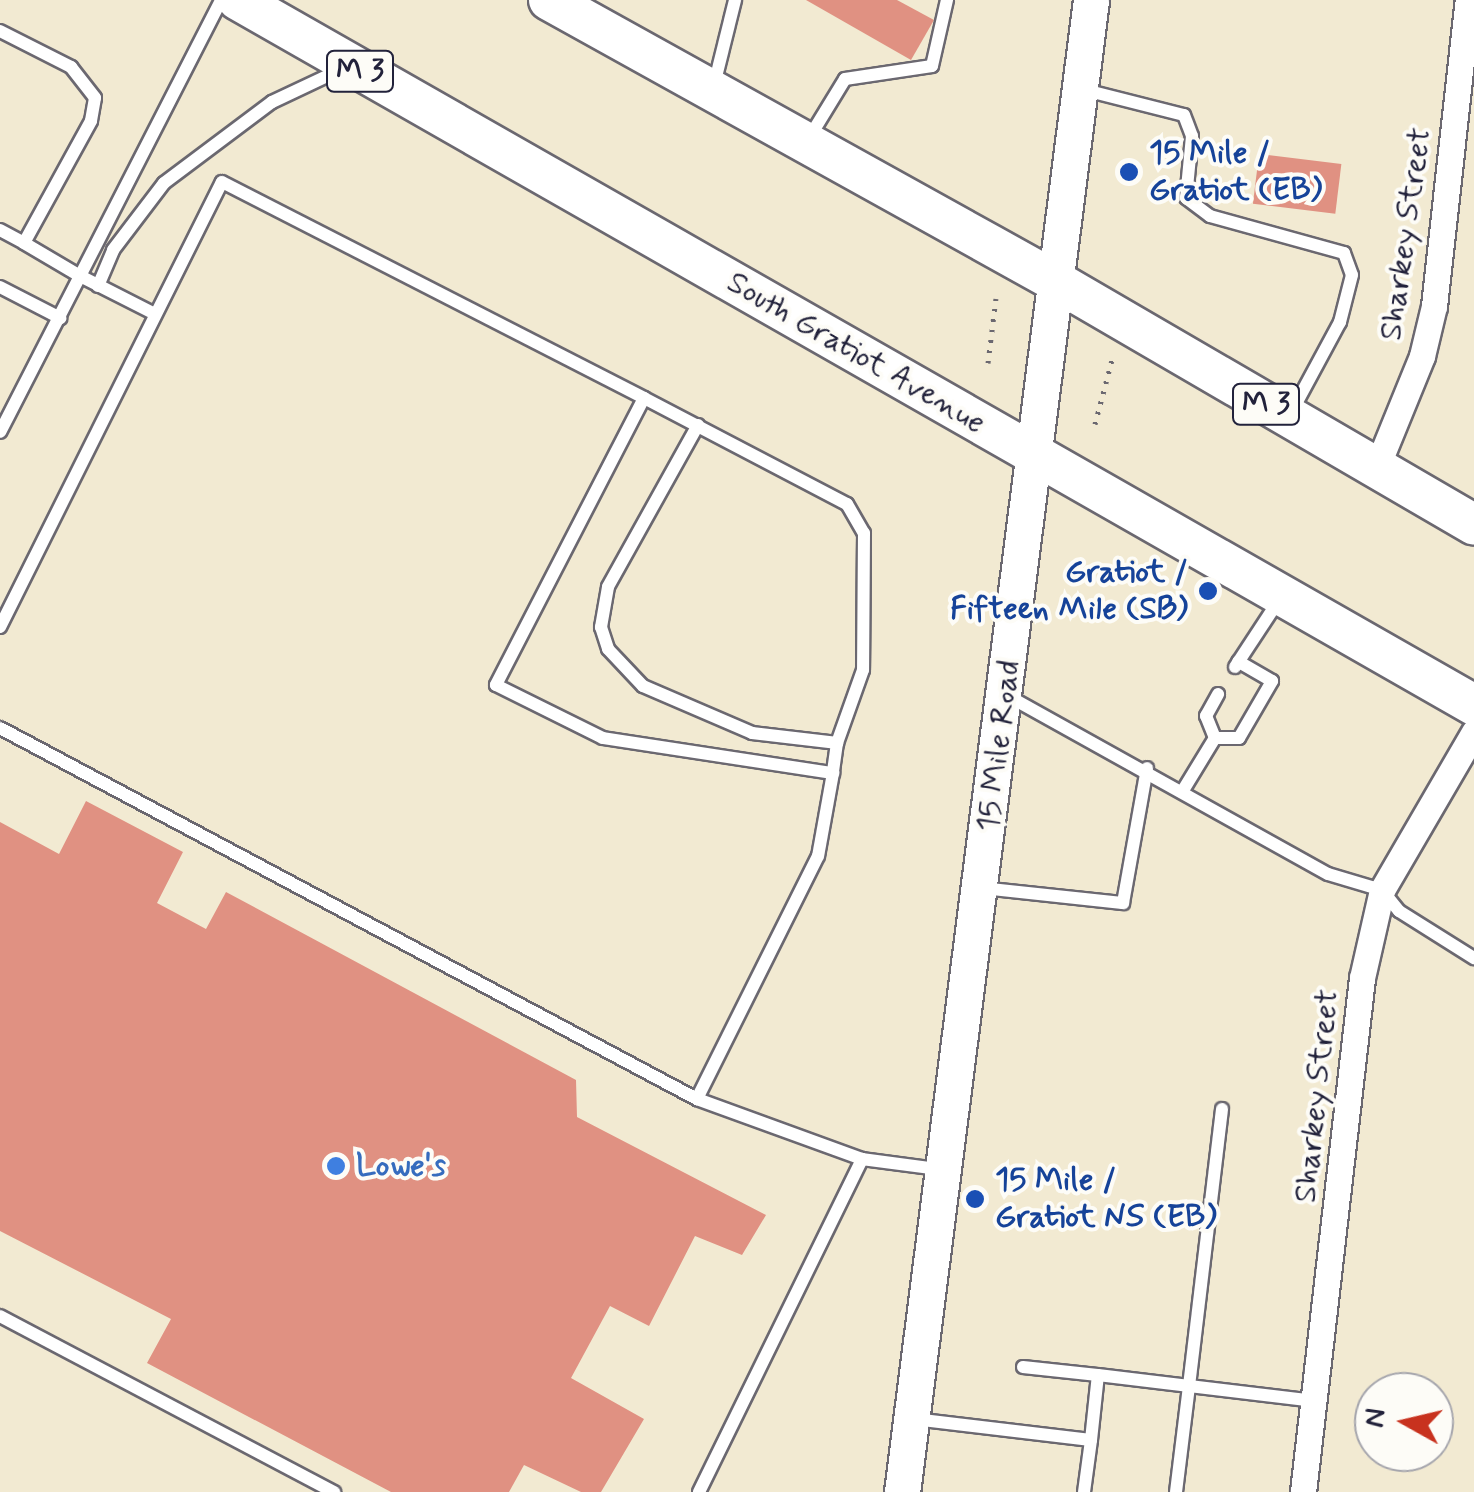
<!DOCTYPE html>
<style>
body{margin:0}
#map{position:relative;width:1474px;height:1492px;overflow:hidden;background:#f2ead2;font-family:Mynerve,sans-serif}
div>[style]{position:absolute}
.building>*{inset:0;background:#e09182;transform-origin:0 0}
.path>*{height:5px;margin-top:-2.5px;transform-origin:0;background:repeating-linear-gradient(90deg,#6b6870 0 2.5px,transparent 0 10.5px)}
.roads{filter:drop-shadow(2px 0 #6b6870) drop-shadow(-2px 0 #6b6870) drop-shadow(0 2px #6b6870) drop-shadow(0 -2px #6b6870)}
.service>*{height:12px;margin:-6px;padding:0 6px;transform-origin:6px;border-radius:6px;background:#fff}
.minor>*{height:25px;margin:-12.5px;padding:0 12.5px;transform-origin:12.5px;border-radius:12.5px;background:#fff}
.secondary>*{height:35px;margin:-17.5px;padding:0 17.5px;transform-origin:17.5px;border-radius:17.5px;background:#fff}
.primary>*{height:40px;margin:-20px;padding:0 20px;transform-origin:20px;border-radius:20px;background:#fff}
.dots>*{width:28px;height:28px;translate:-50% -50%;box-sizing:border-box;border:5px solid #fdfcf7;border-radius:50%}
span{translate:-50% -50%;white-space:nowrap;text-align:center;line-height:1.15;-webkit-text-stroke:8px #fdfcf7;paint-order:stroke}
.shield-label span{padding:2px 8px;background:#fdfcf7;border:2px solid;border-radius:8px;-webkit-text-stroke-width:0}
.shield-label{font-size:30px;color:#22223b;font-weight:700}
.transit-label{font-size:32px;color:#164399;font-weight:700}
.left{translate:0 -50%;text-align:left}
.right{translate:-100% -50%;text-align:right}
.street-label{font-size:32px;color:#22223b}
.shop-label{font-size:32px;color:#366cbe;font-weight:700}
.north{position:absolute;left:1354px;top:1372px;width:100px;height:100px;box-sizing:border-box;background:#fdfcf7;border:2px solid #a5a5ac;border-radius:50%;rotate:278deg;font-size:28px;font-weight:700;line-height:40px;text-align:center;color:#22223b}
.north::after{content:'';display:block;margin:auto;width:35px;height:45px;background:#c8321e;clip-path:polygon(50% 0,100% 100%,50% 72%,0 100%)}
</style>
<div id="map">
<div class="building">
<i style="clip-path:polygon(806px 0,897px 0,934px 20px,911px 60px)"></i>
<i style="left:1259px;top:154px;width:83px;height:50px;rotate:7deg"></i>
<i style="clip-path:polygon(86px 801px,183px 852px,157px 903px,206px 929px,226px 892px,576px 1080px,577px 1117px,766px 1215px,742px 1255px,695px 1236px,649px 1326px,610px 1306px,571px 1378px,644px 1419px,601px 1492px,581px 1492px,524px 1465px,509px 1492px,391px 1492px,147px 1363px,171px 1319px,0 1231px,0 822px,59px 854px)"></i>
</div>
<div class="path">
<i style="left:988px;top:363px;width:65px;rotate:-83deg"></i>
<i style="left:1095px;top:424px;width:70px;rotate:-75.2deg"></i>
</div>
<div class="roads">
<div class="service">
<i style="left:0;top:31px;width:80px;rotate:26.9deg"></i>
<i style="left:71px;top:67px;width:39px;rotate:52deg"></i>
<i style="left:95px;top:98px;width:23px;rotate:100deg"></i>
<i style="left:91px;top:121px;width:139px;rotate:118.8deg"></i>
<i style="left:24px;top:243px;width:65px;rotate:30.5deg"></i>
<i style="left:80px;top:276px;width:175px;rotate:117.1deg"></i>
<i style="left:714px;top:85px;width:88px;rotate:-76.1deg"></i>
<i style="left:1081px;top:89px;width:106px;rotate:14.2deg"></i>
<i style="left:1184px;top:115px;width:22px;rotate:69deg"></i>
<i style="left:1192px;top:136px;width:62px;rotate:95.5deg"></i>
<i style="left:1186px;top:198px;width:30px;rotate:37deg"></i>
<i style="left:1210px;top:216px;width:139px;rotate:15.4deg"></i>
<i style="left:1344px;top:253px;width:23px;rotate:70deg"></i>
<i style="left:1352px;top:275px;width:49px;rotate:104.3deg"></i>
<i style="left:1340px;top:322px;width:101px;rotate:118.3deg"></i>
<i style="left:809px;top:138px;width:69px;rotate:-58.6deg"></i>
<i style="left:845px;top:79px;width:88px;rotate:-8.5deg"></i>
<i style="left:932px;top:66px;width:68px;rotate:-77.2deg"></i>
<i style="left:0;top:230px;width:27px;rotate:28deg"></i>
<i style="left:98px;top:286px;width:39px;rotate:-67deg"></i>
<i style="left:113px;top:250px;width:84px;rotate:-52.7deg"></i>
<i style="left:164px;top:183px;width:135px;rotate:-36.9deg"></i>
<i style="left:272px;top:102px;width:80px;rotate:-25.3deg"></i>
<i style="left:0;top:287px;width:68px;rotate:27.3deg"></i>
<i style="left:153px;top:313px;width:82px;rotate:-153.1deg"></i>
<i style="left:80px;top:276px;width:310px;rotate:-62.9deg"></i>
<i style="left:644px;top:398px;width:229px;rotate:27.6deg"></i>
<i style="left:847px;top:504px;width:34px;rotate:60deg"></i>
<i style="left:864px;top:533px;width:137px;rotate:90.4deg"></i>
<i style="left:863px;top:670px;width:77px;rotate:109.6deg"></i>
<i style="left:837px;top:743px;width:30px;rotate:98deg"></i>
<i style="left:698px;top:425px;width:185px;rotate:119.1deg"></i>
<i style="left:608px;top:587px;width:41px;rotate:99.9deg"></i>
<i style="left:601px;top:627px;width:23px;rotate:72deg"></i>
<i style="left:608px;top:649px;width:51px;rotate:46.6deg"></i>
<i style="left:643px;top:686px;width:119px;rotate:23.3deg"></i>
<i style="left:752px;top:733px;width:86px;rotate:6.7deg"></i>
<i style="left:0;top:627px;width:497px;rotate:-63.5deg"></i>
<i style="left:222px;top:182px;width:474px;rotate:27.1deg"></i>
<i style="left:644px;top:398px;width:323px;rotate:117.3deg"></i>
<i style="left:496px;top:685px;width:119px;rotate:26.4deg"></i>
<i style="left:603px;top:738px;width:233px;rotate:8.7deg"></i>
<i style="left:833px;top:773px;width:84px;rotate:100.2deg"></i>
<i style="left:818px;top:856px;width:271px;rotate:116.5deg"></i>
<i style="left:697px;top:1099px;width:176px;rotate:20deg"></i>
<i style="left:1235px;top:667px;width:80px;rotate:-56.7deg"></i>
<i style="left:1008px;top:696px;width:366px;rotate:29.1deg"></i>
<i style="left:1328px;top:874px;width:56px;rotate:16.5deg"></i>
<i style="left:1382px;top:890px;width:27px;rotate:51deg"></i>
<i style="left:1399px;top:911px;width:89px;rotate:32.1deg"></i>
<i style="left:0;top:728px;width:790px;rotate:28.03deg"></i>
<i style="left:1215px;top:738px;width:24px;rotate:-112deg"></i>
<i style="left:1206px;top:716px;width:25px;rotate:-61deg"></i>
<i style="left:1182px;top:792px;width:63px;rotate:-58.6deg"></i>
<i style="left:1215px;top:738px;width:24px"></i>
<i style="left:1239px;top:738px;width:66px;rotate:-59.9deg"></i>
<i style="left:1272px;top:681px;width:39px;rotate:-150deg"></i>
<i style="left:982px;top:888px;width:142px;rotate:6.1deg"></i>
<i style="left:1123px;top:903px;width:137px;rotate:-79.9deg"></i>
<i style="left:0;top:1316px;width:378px;rotate:27.8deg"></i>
<i style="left:1023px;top:1367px;width:75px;rotate:6.1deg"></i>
<i style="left:914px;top:1419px;width:178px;rotate:6.8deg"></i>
<i style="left:1091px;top:1440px;width:65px;rotate:-83.9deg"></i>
<i style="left:1098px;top:1375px;width:92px;rotate:6.9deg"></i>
<i style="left:1189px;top:1386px;width:279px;rotate:-83.2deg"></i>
<i style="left:699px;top:1492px;width:371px;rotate:-63.9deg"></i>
<i style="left:862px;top:1159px;width:77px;rotate:7.5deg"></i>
<i style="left:1084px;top:1492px;width:52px;rotate:-82.3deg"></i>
<i style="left:1176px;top:1492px;width:107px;rotate:-83deg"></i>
<i style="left:1189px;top:1386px;width:127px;rotate:6.8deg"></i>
</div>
<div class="minor">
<i style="left:1376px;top:469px;width:122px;rotate:-67.8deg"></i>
<i style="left:1422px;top:356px;width:51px;rotate:-76.5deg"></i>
<i style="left:1434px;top:306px;width:308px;rotate:-83.7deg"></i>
<i style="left:1303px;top:1492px;width:517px;rotate:-83.45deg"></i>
<i style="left:1362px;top:978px;width:90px;rotate:-77.2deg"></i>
<i style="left:1382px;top:890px;width:183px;rotate:-59.8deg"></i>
</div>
<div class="secondary">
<i style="left:902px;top:1492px;width:1504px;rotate:-82.78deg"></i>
</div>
<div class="primary">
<i style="left:238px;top:0;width:1423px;rotate:29.7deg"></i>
<i style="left:549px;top:0;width:583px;rotate:29.03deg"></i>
<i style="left:1059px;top:283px;width:480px;rotate:30.2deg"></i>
</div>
</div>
<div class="dots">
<i style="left:1129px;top:172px;background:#1a4fb4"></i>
<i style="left:1208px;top:591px;background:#1a4fb4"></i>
<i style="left:336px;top:1166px;background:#3f7fe0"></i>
<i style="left:975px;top:1199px;background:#1a4fb4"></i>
</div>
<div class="shield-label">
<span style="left:360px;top:71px">M 3</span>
<span style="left:1266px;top:404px">M 3</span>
</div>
<div class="transit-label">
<span class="left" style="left:1149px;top:172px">15 Mile /<br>Gratiot (EB)</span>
<span class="right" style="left:1188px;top:591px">Gratiot /<br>Fifteen Mile (SB)</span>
<span class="left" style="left:995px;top:1199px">15 Mile /<br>Gratiot NS (EB)</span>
</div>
<div class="street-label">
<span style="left:1406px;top:234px;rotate:-82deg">Sharkey Street</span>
<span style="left:856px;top:353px;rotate:30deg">South Gratiot Avenue</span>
<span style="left:999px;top:746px;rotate:-83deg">15 Mile Road</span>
<span style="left:1317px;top:1096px;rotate:-84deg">Sharkey Street</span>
</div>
<div class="shop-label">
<span class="left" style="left:356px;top:1166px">Lowe's</span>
</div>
<div class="north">N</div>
</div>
